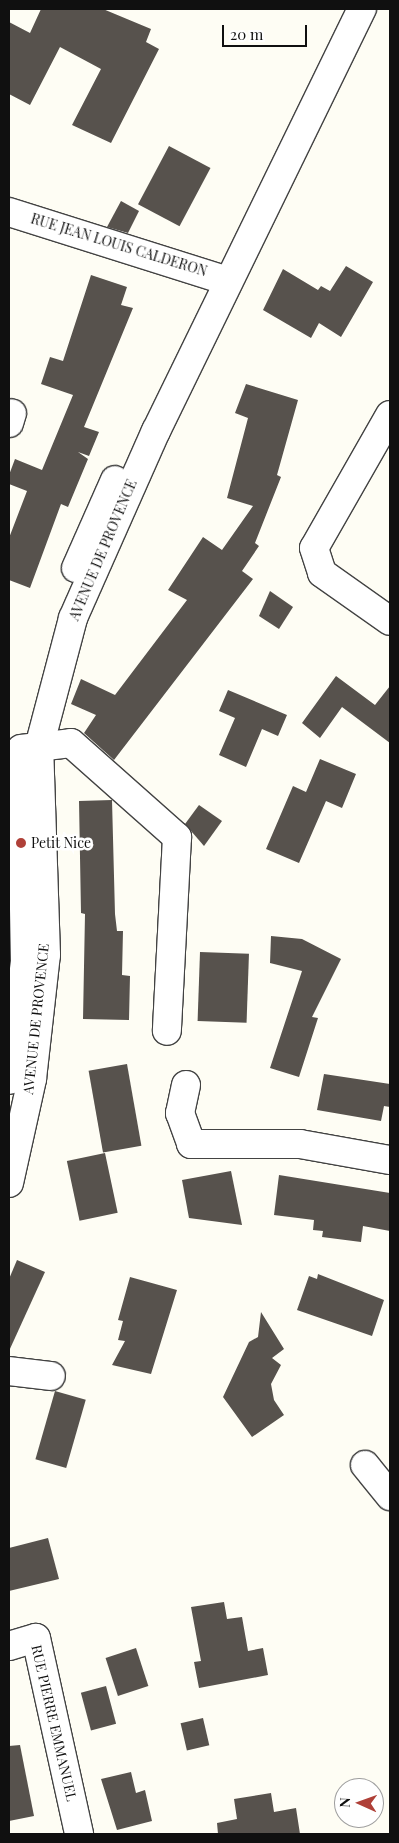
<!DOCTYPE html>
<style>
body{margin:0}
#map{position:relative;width:399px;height:1843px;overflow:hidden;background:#fefdf4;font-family:"Playfair Display",serif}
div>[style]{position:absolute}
.building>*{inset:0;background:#57524d;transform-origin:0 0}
.roads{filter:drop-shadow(1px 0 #434343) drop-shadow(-1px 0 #434343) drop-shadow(0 1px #434343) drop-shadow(0 -1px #434343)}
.minor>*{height:28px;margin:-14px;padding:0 14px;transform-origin:14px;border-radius:14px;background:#fff}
.dots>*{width:14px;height:14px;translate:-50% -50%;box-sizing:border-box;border:2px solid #fff;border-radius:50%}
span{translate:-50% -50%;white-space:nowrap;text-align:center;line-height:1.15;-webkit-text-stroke:5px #fff;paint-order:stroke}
.street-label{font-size:14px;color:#101010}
.poi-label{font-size:14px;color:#101010}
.left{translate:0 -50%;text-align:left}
.frame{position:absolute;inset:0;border:10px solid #101010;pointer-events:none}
.north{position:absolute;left:334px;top:1778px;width:50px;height:50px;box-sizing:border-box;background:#fff;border:1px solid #9f9f9f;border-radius:50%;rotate:272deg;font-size:14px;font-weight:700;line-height:20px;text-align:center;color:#101010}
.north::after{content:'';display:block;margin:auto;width:18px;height:22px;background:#af4038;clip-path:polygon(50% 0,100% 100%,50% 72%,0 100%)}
.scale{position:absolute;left:222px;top:25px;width:85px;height:22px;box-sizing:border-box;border:2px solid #101010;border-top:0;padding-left:6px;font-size:15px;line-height:18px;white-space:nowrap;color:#101010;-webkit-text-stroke:4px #fff;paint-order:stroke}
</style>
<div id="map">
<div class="building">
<i style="clip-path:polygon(41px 9px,103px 9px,151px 29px,146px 42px,159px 49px,111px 143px,72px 125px,101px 69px,60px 47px,30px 105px,9px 94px,9px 22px,30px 33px)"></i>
<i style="left:169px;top:146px;width:47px;height:66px;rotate:28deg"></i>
<i style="clip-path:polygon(121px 201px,139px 211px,128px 233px,107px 227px)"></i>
<i style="clip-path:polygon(346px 266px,373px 282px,341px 337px,319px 323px,311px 338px,263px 310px,283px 269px,318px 290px,321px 286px,330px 291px)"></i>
<i style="clip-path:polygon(91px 275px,127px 287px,121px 305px,133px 308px,84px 427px,99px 432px,89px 456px,78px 452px,88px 459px,68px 507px,61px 504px,30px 588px,9px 580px,9px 538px,27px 491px,9px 484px,9px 475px,15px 459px,42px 470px,73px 395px,41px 384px,50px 357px,63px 361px)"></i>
<i style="clip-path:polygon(246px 384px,298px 400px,277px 475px,281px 477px,255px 543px,259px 546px,242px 571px,253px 579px,114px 760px,84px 733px,96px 715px,71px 704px,81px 679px,115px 695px,187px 600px,168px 590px,203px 537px,222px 550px,253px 506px,227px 498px,248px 418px,235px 413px)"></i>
<i style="clip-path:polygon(270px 591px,293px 607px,279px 629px,259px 616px)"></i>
<i style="clip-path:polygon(336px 676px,375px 705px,390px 686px,390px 743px,342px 707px,320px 738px,302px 723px)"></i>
<i style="clip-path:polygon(228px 690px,287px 715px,278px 736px,262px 729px,246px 767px,219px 755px,235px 718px,219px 711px)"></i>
<i style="clip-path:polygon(320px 759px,356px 774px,342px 808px,326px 801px,299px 863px,266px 849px,293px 786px,306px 792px)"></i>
<i style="clip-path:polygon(112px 800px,115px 914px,117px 931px,123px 931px,122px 975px,130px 976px,129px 1020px,83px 1019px,85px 914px,81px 913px,79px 801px)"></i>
<i style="clip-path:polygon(199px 805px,222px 821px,204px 846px,185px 824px)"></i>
<i style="clip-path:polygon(271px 936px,302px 939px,341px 959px,312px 1017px,318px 1018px,299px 1077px,270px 1068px,302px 971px,270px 963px)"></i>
<i style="left:200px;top:952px;width:49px;height:69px;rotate:2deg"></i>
<i style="left:127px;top:1064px;width:83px;height:39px;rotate:80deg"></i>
<i style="clip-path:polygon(324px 1074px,390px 1084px,390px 1107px,384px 1106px,381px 1121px,317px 1110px)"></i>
<i style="left:105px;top:1153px;width:61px;height:39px;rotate:78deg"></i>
<i style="clip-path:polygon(231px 1171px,242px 1225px,189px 1218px,182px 1180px)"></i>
<i style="clip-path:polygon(279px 1175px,390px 1193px,390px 1231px,363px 1226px,361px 1242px,322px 1237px,323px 1231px,313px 1230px,314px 1220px,274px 1215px)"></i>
<i style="clip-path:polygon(17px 1260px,45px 1272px,9px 1351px,9px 1279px)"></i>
<i style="clip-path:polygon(318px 1274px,384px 1300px,372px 1336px,297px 1310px,309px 1276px,317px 1279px)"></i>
<i style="clip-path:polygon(130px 1277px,177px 1290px,151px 1374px,112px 1365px,125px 1341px,118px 1340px,123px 1321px,118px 1320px)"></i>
<i style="clip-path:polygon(261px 1312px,284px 1349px,272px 1358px,281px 1365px,271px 1384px,274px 1400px,284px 1415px,252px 1437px,223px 1397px,249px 1342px,258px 1337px)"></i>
<i style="left:55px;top:1391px;width:32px;height:71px;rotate:16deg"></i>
<i style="clip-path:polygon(48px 1538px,59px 1579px,9px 1591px,9px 1548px)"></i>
<i style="clip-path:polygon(224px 1602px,227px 1619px,242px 1617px,248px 1651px,263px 1648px,268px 1675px,199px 1688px,194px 1662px,201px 1661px,191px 1607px)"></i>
<i style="left:136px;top:1648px;width:40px;height:32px;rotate:72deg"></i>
<i style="left:106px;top:1686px;width:39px;height:26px;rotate:75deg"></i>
<i style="left:203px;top:1718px;width:28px;height:23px;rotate:77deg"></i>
<i style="clip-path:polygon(20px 1745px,34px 1816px,9px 1821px,9px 1746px)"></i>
<i style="clip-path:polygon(131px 1772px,136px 1793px,145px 1790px,152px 1821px,117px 1830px,101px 1779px)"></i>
<i style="clip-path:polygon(271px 1793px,274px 1812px,296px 1808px,300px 1834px,218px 1834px,217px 1823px,237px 1819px,234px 1799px)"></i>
</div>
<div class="roads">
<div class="minor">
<i style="left:9px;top:212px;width:230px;rotate:17.5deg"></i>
<i style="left:390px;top:415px;width:153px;rotate:119.7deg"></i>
<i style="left:314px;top:548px;width:26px;rotate:72deg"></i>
<i style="left:322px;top:573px;width:83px;rotate:35.2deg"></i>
<i style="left:9px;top:423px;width:10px;rotate:-73deg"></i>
<i style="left:76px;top:568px;width:96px;rotate:-66.1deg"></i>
<i style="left:21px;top:749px;width:50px;rotate:-6.8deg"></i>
<i style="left:71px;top:743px;width:142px;rotate:41.6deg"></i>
<i style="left:177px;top:837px;width:194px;rotate:93deg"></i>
<i style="left:9px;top:1080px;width:120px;rotate:-82.3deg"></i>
<i style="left:25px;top:961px;width:206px;rotate:-91.1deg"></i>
<i style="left:186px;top:1085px;width:29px;rotate:102deg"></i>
<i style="left:180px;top:1113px;width:33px;rotate:70deg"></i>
<i style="left:191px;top:1144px;width:109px"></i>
<i style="left:300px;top:1144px;width:91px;rotate:10.1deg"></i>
<i style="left:9px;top:1183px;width:107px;rotate:-77.5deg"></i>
<i style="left:32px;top:1079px;width:125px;rotate:-83.6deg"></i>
<i style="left:46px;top:955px;width:208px;rotate:-91.9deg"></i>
<i style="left:39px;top:747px;width:133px;rotate:-75.2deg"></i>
<i style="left:73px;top:618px;width:205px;rotate:-66.1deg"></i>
<i style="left:156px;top:431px;width:470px;rotate:-64deg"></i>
<i style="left:9px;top:1371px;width:42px;rotate:6.8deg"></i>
<i style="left:365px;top:1465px;width:40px;rotate:51deg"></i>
<i style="left:9px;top:1646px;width:28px;rotate:-17deg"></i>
<i style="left:36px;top:1638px;width:201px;rotate:77.6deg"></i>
</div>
</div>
<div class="dots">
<i style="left:21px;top:843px;background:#af4038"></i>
</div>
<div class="street-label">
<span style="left:119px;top:245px;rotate:17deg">RUE JEAN LOUIS CALDERON</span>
<span style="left:103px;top:550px;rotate:-67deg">AVENUE DE PROVENCE</span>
<span style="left:36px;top:1019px;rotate:-84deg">AVENUE DE PROVENCE</span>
<span style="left:54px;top:1723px;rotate:77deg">RUE PIERRE EMMANUEL</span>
</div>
<div class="poi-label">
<span class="left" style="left:31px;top:843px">Petit Nice</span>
</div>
<div class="frame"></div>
<div class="north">N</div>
<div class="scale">20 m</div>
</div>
